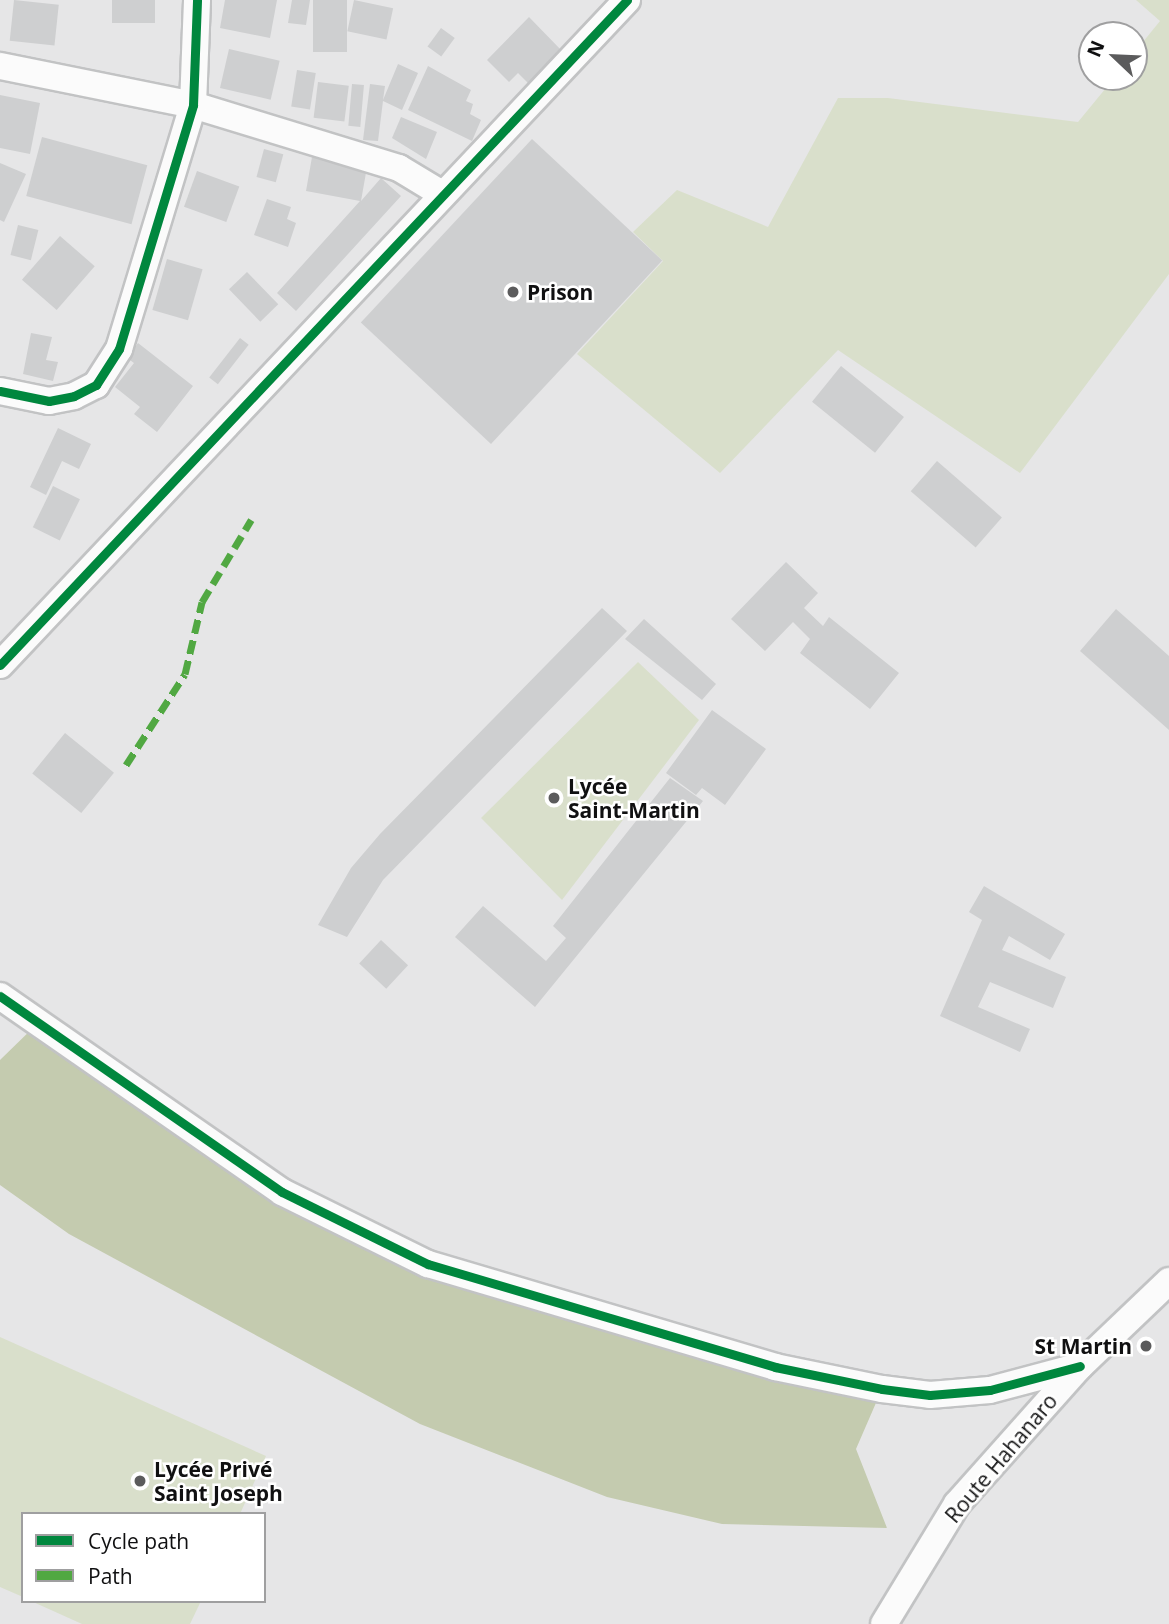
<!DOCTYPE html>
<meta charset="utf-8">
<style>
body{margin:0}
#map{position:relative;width:1169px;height:1624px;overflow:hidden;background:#e6e6e7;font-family:"Open Sans",sans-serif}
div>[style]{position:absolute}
.green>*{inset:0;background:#d9dfcb}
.forest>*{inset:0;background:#c4cbaf}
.building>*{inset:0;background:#cecfd0;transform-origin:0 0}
.roads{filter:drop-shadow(2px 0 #c2c3c4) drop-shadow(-2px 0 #c2c3c4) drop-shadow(0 2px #c2c3c4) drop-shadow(0 -2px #c2c3c4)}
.street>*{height:26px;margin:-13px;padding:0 13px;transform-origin:13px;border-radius:13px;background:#fbfbfb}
.quiet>*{height:7px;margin-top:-3.5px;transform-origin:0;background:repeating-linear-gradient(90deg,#51a842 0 14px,transparent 0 21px)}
.cycleway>*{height:9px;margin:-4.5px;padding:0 4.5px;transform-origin:4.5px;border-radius:4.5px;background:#00873e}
.dots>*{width:19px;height:19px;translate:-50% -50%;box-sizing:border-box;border:4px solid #fff;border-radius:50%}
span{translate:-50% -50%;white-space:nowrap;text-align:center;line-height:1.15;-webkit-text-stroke:5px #fff;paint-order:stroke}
.poi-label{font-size:21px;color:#101011;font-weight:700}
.left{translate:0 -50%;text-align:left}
.right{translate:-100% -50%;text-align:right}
.street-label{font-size:21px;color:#101011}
.legend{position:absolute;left:21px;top:1512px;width:245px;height:91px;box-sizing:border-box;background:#fff;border:2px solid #9f9fa0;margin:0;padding:9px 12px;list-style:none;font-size:21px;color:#101011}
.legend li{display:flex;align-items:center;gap:14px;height:35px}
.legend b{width:35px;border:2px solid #9f9fa0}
.north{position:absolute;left:1078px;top:21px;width:70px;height:70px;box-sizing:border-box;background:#fff;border:2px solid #9f9fa0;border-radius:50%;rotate:293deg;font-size:19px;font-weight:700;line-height:28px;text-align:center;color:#101011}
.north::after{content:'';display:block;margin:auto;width:24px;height:32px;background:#5b5b5c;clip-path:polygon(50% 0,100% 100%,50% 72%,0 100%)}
</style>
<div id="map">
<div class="green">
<i style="clip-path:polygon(1136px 0,1169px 0,1169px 274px,1020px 473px,838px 350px,720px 473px,577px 354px,663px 261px,633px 232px,677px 190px,768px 227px,838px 98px,888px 98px,1078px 122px,1115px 77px,1134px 77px,1134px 53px,1160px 21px)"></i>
<i style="clip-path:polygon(638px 662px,699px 720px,562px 900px,481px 818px)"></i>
<i style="clip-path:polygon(0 1337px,266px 1456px,240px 1514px,23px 1514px,23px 1597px,0 1587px)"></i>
<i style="clip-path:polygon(31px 1601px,201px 1601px,190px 1624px,82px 1624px)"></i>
</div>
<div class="forest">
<i style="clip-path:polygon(38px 1023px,200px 1137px,428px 1264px,882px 1389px,856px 1449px,887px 1528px,722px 1524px,607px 1497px,420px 1424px,69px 1234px,0 1185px,0 1060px)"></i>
</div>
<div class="building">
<i style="left:14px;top:0;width:45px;height:41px;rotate:6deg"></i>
<i style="left:112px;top:0;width:43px;height:23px"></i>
<i style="clip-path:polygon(225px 0,277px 0,270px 38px,220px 28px)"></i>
<i style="clip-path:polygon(292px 0,310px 0,306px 25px,288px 23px)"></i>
<i style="left:313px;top:0;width:34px;height:52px"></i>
<i style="left:354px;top:0;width:40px;height:32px;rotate:12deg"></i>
<i style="clip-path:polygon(529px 17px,562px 51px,529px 84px,518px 73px,509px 82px,487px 60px)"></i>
<i style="left:441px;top:28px;width:17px;height:23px;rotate:36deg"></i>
<i style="left:229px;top:49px;width:52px;height:40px;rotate:13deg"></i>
<i style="clip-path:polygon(398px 64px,418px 73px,402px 110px,383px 101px,378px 141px,363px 140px,370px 84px,385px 86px,383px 100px)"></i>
<i style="clip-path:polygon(428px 66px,471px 90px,466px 101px,473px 104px,470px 114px,481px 120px,472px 141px,408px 110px)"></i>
<i style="left:297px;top:70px;width:19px;height:37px;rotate:9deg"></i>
<i style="left:318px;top:82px;width:31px;height:36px;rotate:7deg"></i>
<i style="left:352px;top:84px;width:12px;height:42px;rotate:5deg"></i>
<i style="clip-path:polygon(0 95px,40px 103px,30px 154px,0 148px)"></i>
<i style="clip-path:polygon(401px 117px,437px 132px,426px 159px,392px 138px)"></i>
<i style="left:42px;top:137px;width:109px;height:61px;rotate:15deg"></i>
<i style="left:532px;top:139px;width:178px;height:251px;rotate:43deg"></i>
<i style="left:264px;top:149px;width:20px;height:29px;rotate:15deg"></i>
<i style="clip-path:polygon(312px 157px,367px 167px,361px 201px,381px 178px,401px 196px,296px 311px,277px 293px,360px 201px,306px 191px)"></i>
<i style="clip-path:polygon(0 163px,26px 174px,4px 222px,0 220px)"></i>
<i style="left:197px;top:171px;width:45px;height:38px;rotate:20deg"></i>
<i style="clip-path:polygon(267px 199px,291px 207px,287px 219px,296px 223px,288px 247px,254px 235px)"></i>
<i style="left:18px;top:225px;width:21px;height:31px;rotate:14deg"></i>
<i style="left:60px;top:236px;width:46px;height:58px;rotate:41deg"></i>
<i style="left:167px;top:259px;width:37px;height:53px;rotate:16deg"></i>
<i style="left:247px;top:272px;width:45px;height:25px;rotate:46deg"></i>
<i style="clip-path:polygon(31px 333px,52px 337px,46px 360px,58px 362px,53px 381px,23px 374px)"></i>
<i style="left:240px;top:338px;width:11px;height:50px;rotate:38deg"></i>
<i style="clip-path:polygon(138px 343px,193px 386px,157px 432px,134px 414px,140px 407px,115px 387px,134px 363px,127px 358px)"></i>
<i style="left:841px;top:366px;width:81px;height:46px;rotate:39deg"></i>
<i style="clip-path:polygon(58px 428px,91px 444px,79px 469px,62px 461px,46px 495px,30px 487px)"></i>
<i style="left:937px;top:461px;width:86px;height:40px;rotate:41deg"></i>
<i style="left:53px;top:486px;width:30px;height:46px;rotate:26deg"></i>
<i style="clip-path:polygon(786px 562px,818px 593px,804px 608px,823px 626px,829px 617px,899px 673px,870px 709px,800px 653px,810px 639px,793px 622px,765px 651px,731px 619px)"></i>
<i style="clip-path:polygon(602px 608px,627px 631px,383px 880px,347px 937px,318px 925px,351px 868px,380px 834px)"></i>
<i style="clip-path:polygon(1116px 609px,1169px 656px,1169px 730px,1080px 651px)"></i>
<i style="clip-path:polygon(644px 619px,716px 684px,702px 700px,625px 639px)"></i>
<i style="clip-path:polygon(712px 710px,766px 749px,725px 805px,702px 788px,696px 795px,666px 773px)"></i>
<i style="left:65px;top:733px;width:63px;height:52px;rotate:39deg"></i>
<i style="clip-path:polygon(670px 778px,703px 801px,535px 1007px,455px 937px,483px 906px,546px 961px,566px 938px,553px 926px)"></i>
<i style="clip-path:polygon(984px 886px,1065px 934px,1050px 960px,1009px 936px,1002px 950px,1066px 977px,1053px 1008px,990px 982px,978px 1007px,1030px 1029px,1020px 1052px,940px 1016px,982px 920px,969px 912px)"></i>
<i style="left:381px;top:940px;width:37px;height:32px;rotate:43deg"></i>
</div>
<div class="roads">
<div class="street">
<i style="left:0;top:66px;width:197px;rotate:11.4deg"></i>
<i style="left:193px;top:105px;width:215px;rotate:17deg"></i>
<i style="left:399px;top:168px;width:50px;rotate:31.2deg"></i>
<i style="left:0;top:391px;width:50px;rotate:11.5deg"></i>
<i style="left:49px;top:401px;width:25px;rotate:-11deg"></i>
<i style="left:74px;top:396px;width:25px;rotate:-27deg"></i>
<i style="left:96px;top:385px;width:43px;rotate:-57.4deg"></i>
<i style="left:119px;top:349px;width:255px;rotate:-73.1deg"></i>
<i style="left:193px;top:105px;width:105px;rotate:-87.8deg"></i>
<i style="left:0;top:665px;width:914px;rotate:-46.68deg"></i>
<i style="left:0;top:996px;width:343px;rotate:34.8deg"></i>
<i style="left:282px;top:1192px;width:163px;rotate:26.3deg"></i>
<i style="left:428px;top:1264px;width:362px;rotate:16.5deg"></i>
<i style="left:775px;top:1367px;width:109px;rotate:11.6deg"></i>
<i style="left:882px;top:1389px;width:48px;rotate:7.1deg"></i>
<i style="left:930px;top:1395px;width:60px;rotate:-4.8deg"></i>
<i style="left:990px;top:1390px;width:93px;rotate:-14.9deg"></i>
<i style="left:884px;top:1624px;width:140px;rotate:-58.7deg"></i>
<i style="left:957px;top:1504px;width:185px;rotate:-48.3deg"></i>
<i style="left:1080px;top:1366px;width:123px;rotate:-43.7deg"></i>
</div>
</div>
<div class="quiet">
<i style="left:126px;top:765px;width:108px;rotate:-57deg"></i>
<i style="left:185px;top:674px;width:74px;rotate:-76.7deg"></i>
<i style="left:202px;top:602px;width:96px;rotate:-59.1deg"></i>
</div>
<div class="cycleway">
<i style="left:0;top:391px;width:50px;rotate:11.5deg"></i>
<i style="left:49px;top:401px;width:25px;rotate:-11deg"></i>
<i style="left:74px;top:396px;width:25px;rotate:-27deg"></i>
<i style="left:96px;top:385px;width:43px;rotate:-57.4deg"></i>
<i style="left:119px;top:349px;width:255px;rotate:-73.1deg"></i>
<i style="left:193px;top:105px;width:105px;rotate:-87.8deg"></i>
<i style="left:0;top:665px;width:914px;rotate:-46.68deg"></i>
<i style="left:0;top:996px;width:343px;rotate:34.8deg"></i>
<i style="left:282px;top:1192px;width:163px;rotate:26.3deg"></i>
<i style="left:428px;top:1264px;width:362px;rotate:16.5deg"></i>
<i style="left:775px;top:1367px;width:109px;rotate:11.6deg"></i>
<i style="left:882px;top:1389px;width:48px;rotate:7.1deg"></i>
<i style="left:930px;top:1395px;width:60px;rotate:-4.8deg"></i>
<i style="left:990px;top:1390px;width:93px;rotate:-14.9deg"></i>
</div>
<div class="dots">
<i style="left:513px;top:292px;background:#5b5b5c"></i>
<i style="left:554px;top:798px;background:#5b5b5c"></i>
<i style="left:1146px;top:1346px;background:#5b5b5c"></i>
<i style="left:140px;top:1481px;background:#5b5b5c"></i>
</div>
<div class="poi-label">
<span class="left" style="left:527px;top:292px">Prison</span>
<span class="left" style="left:568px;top:798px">Lycée<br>Saint-Martin</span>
<span class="right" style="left:1132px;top:1346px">St Martin</span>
<span class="left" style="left:154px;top:1481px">Lycée Privé<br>Saint Joseph</span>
</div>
<div class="street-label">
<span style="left:1001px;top:1458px;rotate:-50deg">Route Hahanaro</span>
</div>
<ul class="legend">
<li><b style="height:9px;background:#00873e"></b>Cycle path</li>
<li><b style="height:9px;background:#51a842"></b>Path</li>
</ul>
<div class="north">N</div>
</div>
